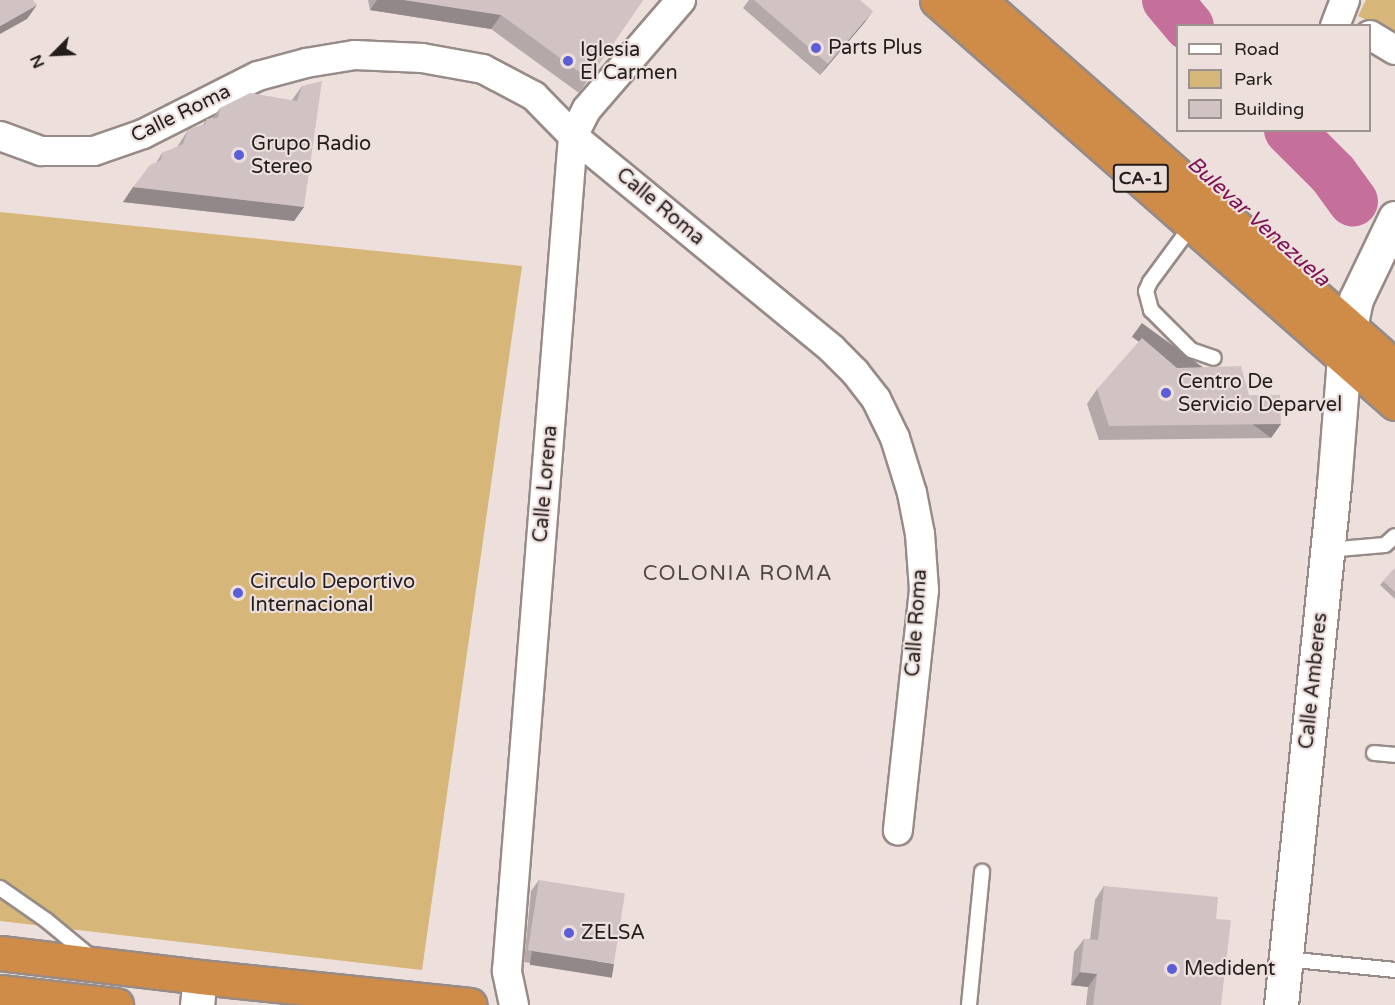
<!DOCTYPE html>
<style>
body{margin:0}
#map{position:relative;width:1395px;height:1005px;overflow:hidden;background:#eddfdc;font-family:"Varela Round",sans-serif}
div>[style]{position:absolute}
.green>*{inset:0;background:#d7b779}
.river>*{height:50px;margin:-25px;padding:0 25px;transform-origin:25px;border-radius:25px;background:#c56f9b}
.roads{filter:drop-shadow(2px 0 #978b87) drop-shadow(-2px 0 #978b87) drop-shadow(0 2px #978b87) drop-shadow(0 -2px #978b87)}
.service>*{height:14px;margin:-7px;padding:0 7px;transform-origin:7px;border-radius:7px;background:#fff}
.minor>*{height:28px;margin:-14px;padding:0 14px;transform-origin:14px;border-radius:14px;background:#fff}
.tertiary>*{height:33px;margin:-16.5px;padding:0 16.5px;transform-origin:16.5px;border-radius:16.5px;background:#fff}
.secondary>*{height:33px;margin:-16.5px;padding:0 16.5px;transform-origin:16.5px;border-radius:16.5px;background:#fff}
.trunk>*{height:33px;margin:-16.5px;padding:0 16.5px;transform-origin:16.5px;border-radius:16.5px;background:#ce8c48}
.wall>*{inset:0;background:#b4a8a9}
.shaded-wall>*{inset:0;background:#928889;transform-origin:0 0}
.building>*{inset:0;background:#d1c3c4;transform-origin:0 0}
.dots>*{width:16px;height:16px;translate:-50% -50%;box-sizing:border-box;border:3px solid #eddfdc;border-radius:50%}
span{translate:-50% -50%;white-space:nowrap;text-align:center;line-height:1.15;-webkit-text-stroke:4.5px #eddfdc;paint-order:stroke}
.shield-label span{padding:2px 4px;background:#eddfdc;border:2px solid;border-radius:4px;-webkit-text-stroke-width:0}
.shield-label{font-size:18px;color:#231e1d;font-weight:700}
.poi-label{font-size:20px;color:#231e1d}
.left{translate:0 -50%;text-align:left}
.street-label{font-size:20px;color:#231e1d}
.water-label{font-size:21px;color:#7c1254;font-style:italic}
.neighbourhood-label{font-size:21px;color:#524745;letter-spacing:1.5px}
.legend{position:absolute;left:1176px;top:24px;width:195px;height:108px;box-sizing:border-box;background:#eddfdc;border:2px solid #9c9290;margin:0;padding:8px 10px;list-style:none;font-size:18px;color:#231e1d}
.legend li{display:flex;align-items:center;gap:12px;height:30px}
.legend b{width:30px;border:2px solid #9c9290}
.north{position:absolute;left:24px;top:24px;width:60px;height:60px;-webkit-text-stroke:4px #eddfdc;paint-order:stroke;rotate:246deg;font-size:16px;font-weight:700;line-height:24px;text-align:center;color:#231e1d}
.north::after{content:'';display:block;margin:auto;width:21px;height:27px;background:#231e1d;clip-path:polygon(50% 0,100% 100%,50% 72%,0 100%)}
</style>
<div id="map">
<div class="green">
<i style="clip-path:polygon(1366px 0,1395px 0,1395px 33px,1358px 16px)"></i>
<i style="clip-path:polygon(0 212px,522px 266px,422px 970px,0 921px)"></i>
</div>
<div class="river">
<i style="left:1167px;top:0;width:34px;rotate:50deg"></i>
<i style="left:1289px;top:130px;width:62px;rotate:45deg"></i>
<i style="left:1333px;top:174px;width:34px;rotate:54deg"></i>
</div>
<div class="roads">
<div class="service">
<i style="left:1192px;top:225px;width:71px;rotate:126.4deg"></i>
<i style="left:1150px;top:282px;width:10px;rotate:114deg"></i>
<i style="left:1146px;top:291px;width:20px;rotate:75deg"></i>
<i style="left:1151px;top:310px;width:57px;rotate:45deg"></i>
<i style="left:1191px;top:350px;width:24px;rotate:19deg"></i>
<i style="left:1327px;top:550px;width:58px;rotate:-4.9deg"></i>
<i style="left:1385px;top:545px;width:13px;rotate:-42deg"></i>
<i style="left:1374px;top:753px;width:21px;rotate:5deg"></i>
<i style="left:0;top:888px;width:56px;rotate:34.8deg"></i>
<i style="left:46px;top:920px;width:58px;rotate:39.4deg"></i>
<i style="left:1285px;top:959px;width:111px;rotate:5.7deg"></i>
<i style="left:969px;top:1005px;width:134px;rotate:-84.4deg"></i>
</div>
<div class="minor">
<i style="left:1335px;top:26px;width:28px;rotate:-69deg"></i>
<i style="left:1370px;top:35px;width:29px;rotate:31deg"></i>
<i style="left:0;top:136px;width:44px;rotate:20.1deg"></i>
<i style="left:41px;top:151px;width:53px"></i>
<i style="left:94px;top:151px;width:52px;rotate:-19.1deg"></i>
<i style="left:143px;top:134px;width:129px;rotate:-26.8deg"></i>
<i style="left:258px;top:76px;width:50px;rotate:-15.2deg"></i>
<i style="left:306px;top:63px;width:50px;rotate:-9.3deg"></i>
<i style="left:355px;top:55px;width:67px;rotate:2.6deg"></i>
<i style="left:422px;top:58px;width:62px;rotate:10.2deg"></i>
<i style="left:483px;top:69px;width:58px;rotate:27.9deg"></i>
<i style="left:534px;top:96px;width:56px;rotate:45.7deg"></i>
<i style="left:573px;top:136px;width:335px;rotate:39.4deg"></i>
<i style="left:832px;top:349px;width:33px;rotate:45deg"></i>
<i style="left:855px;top:372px;width:34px;rotate:52deg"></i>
<i style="left:876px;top:399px;width:43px;rotate:64deg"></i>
<i style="left:895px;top:438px;width:58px;rotate:72.8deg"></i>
<i style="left:912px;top:493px;width:42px;rotate:79deg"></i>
<i style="left:920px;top:534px;width:56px;rotate:85.9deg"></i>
<i style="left:924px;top:590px;width:242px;rotate:96.2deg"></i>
<i style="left:514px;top:1005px;width:35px;rotate:-102deg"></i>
<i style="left:507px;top:971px;width:838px;rotate:-85.48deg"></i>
<i style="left:573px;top:136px;width:30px;rotate:-63deg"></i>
<i style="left:587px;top:109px;width:144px;rotate:-49.2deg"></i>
</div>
<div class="tertiary">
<i style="left:1281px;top:1005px;width:523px;rotate:-84.18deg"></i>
<i style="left:1334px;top:485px;width:128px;rotate:-85.5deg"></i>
<i style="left:1344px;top:357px;width:59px;rotate:-78.3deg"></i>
<i style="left:1356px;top:299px;width:90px;rotate:-64.3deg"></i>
</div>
<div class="secondary">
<i style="left:197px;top:1005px;width:28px;rotate:-84deg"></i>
</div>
<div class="trunk">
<i style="left:937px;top:0;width:610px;rotate:41.34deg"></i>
<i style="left:979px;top:0;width:555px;rotate:41.42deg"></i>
<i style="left:0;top:953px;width:201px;rotate:6.8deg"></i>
<i style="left:200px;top:977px;width:271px;rotate:5.9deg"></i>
<i style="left:0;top:992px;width:117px;rotate:6.4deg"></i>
</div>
</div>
<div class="wall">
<i style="clip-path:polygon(368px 0,643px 0,579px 93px,491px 29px,370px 10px)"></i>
<i style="clip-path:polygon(749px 0,860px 0,865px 22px,820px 75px,743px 8px)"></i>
<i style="clip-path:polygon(302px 86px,304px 207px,294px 221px,123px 202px,156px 163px,162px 153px,177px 147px,188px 130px,203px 125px,207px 119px,212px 119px,220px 108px,292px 100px)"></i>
<i style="clip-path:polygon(1177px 368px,1249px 395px,1281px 424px,1271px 438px,1099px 440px,1087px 404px,1097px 389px)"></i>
<i style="clip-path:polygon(1395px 568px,1395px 599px,1380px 585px)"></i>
<i style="clip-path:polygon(539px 880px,607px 975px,524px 962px,531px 891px)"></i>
<i style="clip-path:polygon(1104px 886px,1216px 919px,1221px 1005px,1086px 1005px,1088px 987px,1071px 985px,1074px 952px,1084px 939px,1090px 939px,1095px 900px)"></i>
</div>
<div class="shaded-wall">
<i style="clip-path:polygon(377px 0,404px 0,501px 15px,491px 29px,370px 10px)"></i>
<i style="clip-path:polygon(37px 5px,27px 19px,0 34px,0 26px)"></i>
<i style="clip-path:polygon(873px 11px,865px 22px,820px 75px,828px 64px)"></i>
<i style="clip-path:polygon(133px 187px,304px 207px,294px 221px,123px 202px)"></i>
<i style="left:1281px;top:424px;width:17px;height:172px;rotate:126deg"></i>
<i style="left:532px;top:951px;width:83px;height:14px;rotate:9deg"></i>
<i style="clip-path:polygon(1080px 972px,1097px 974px,1088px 987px,1071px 985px)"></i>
</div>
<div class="building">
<i style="clip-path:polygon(0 0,33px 0,37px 5px,0 26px)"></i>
<i style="clip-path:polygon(404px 0,643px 0,589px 79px,501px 15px)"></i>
<i style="clip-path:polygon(754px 0,860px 0,873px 11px,828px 64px)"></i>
<i style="clip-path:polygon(322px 81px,304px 207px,133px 187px,150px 165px,161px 160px,162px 153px,183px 144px,188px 130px,205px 125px,207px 119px,218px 118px,220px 108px,250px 93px,297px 101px,302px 86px)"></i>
<i style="clip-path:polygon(1142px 338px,1177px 368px,1241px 366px,1249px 395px,1280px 395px,1281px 424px,1109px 426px,1097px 389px)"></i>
<i style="clip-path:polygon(1395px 568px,1395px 592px,1383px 581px)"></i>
<i style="left:539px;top:880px;width:87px;height:71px;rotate:9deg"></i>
<i style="clip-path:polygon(1104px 886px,1218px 897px,1216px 919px,1231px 920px,1221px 1005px,1093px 1005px,1097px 974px,1080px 972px,1084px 939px,1098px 940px)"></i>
</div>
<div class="dots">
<i style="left:816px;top:48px;background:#5b5ed6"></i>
<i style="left:568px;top:61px;background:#5b5ed6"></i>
<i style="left:239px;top:155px;background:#5b5ed6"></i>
<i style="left:1166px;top:393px;background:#5b5ed6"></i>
<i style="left:238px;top:593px;background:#5b5ed6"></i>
<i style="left:569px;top:933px;background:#5b5ed6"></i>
<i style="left:1172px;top:969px;background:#5b5ed6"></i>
</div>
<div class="shield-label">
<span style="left:1141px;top:178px">CA-1</span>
</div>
<div class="poi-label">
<span class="left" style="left:828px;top:48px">Parts Plus</span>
<span class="left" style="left:580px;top:62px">Iglesia<br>El Carmen</span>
<span class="left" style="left:251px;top:156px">Grupo Radio<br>Stereo</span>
<span class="left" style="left:1178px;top:394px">Centro De<br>Servicio Deparvel</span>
<span class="left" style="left:250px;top:594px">Circulo Deportivo<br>Internacional</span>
<span class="left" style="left:581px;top:933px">ZELSA</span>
<span class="left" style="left:1184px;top:969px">Medident</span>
</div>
<div class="street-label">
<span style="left:181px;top:114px;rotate:-26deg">Calle Roma</span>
<span style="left:660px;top:207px;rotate:40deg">Calle Roma</span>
<span style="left:546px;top:484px;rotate:-85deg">Calle Lorena</span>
<span style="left:917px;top:623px;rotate:-86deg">Calle Roma</span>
<span style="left:1314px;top:681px;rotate:-84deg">Calle Amberes</span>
</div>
<div class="water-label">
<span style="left:1258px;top:222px;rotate:42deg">Bulevar Venezuela</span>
</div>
<div class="neighbourhood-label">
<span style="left:738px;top:574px">COLONIA ROMA</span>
</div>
<ul class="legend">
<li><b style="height:8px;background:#fff"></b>Road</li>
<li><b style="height:16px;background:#d7b779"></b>Park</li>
<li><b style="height:16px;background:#d1c3c4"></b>Building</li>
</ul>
<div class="north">N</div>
</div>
